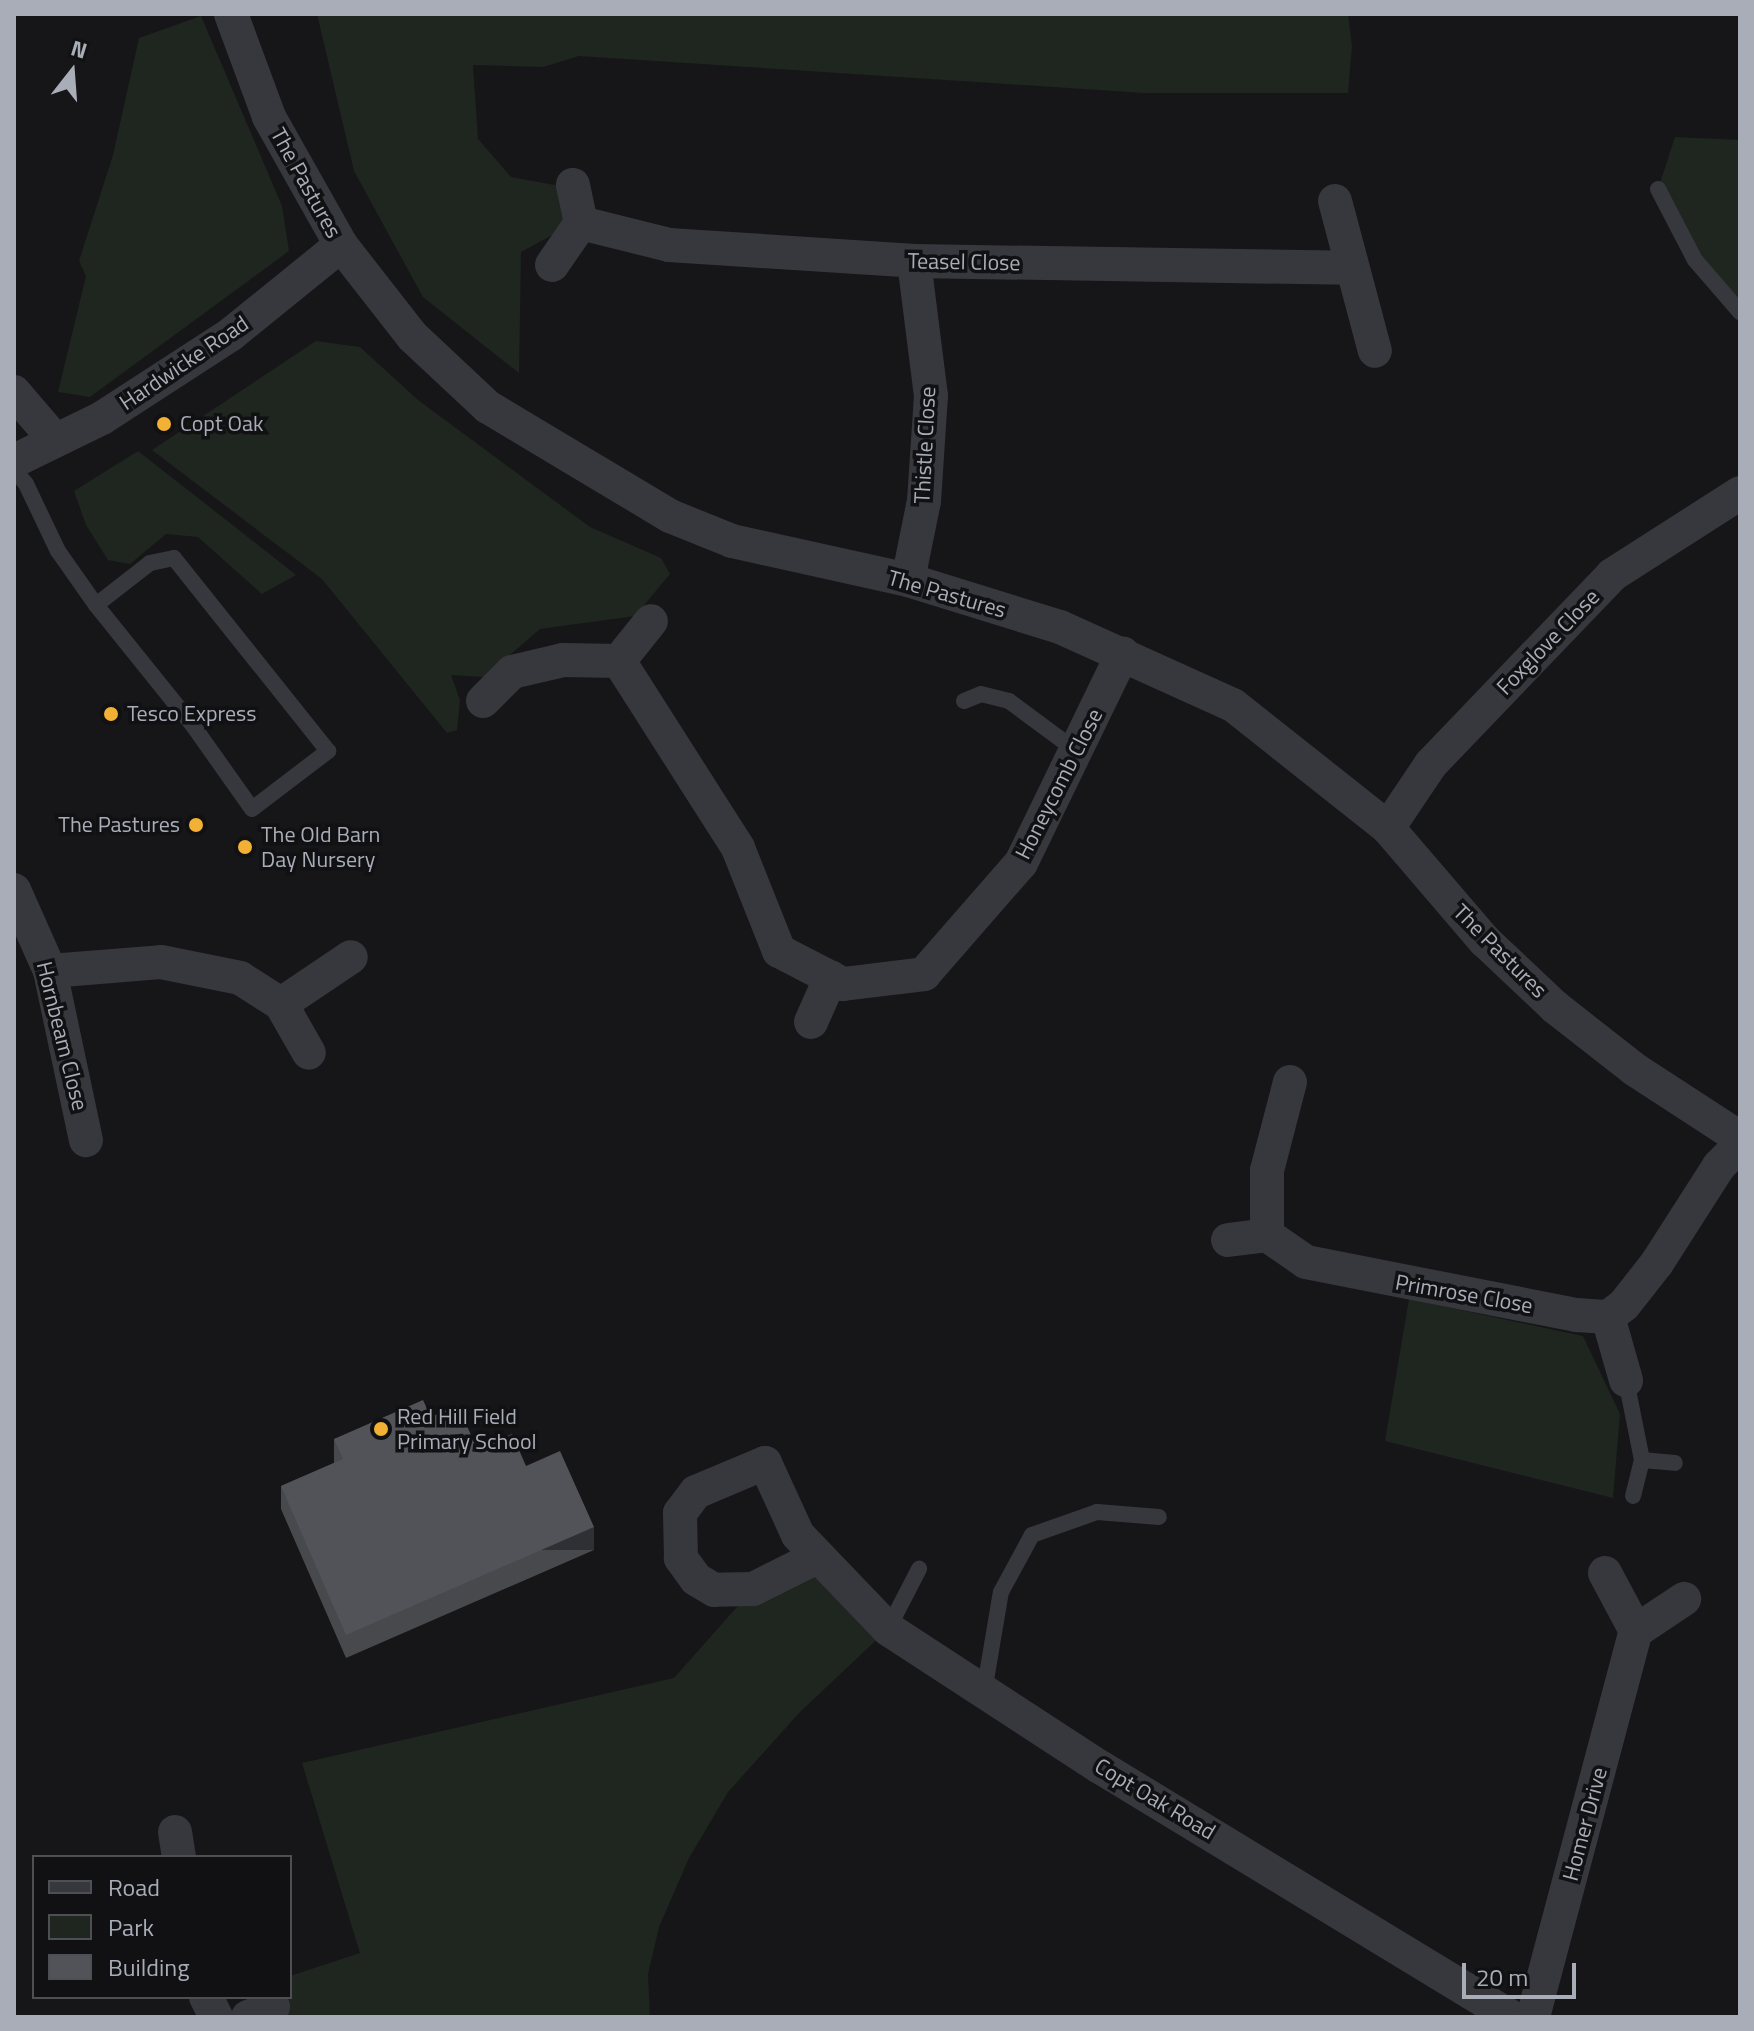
<!DOCTYPE html>
<style>
body{margin:0}
#map{position:relative;width:1754px;height:2031px;overflow:hidden;background:#161618;font-family:"Titillium Web",sans-serif}
div>[style]{position:absolute}
.green>*{inset:0;background:#1e261f}
.lane>*{height:16px;margin:-8px;padding:0 8px;transform-origin:8px;border-radius:8px;background:#37383d}
.street>*{height:34px;margin:-17px;padding:0 17px;transform-origin:17px;border-radius:17px;background:#37383d}
.wall>*{inset:0;background:#47494d}
.shaded-wall>*{inset:0;background:#2f3033;transform-origin:0 0}
.building>*{inset:0;background:#525359}
.dots>*{width:22px;height:22px;translate:-50% -50%;box-sizing:border-box;border:4px solid #111113;border-radius:50%}
span{translate:-50% -50%;white-space:nowrap;text-align:center;line-height:1.15;-webkit-text-stroke:7px #111113;paint-order:stroke}
.street-label{font-size:22px;color:#a8adb8}
.poi-label{font-size:22px;color:#a8adb8}
.left{translate:0 -50%;text-align:left}
.right{translate:-100% -50%;text-align:right}
.frame{position:absolute;inset:0;border:16px solid #a8adb8;pointer-events:none}
.legend{position:absolute;left:32px;top:1855px;width:260px;height:144px;box-sizing:border-box;background:#111113;border:2px solid #4d4f55;margin:0;padding:10px 14px;list-style:none;font-size:24px;color:#a8adb8}
.legend li{display:flex;align-items:center;gap:16px;height:40px}
.legend b{width:40px;border:2px solid #4d4f55}
.north{position:absolute;left:32px;top:32px;width:80px;height:80px;-webkit-text-stroke:6px #111113;paint-order:stroke;rotate:17deg;font-size:22px;font-weight:700;line-height:32px;text-align:center;color:#a8adb8}
.north::after{content:'';display:block;margin:auto;width:28px;height:36px;background:#a8adb8;clip-path:polygon(50% 0,100% 100%,50% 72%,0 100%)}
.scale{position:absolute;left:1462px;top:1963px;width:114px;height:36px;box-sizing:border-box;border:4px solid #a8adb8;border-top:0;padding-left:10px;font-size:24px;line-height:28px;white-space:nowrap;color:#a8adb8;-webkit-text-stroke:6px #111113;paint-order:stroke}
</style>
<div id="map">
<div class="green">
<i style="clip-path:polygon(317px 14px,1348px 14px,1352px 46px,1348px 93px,1144px 93px,579px 56px,543px 67px,473px 65px,478px 139px,511px 177px,560px 186px,569px 226px,521px 252px,519px 373px,423px 297px,354px 171px)"></i>
<i style="clip-path:polygon(201px 16px,282px 206px,289px 251px,90px 397px,58px 392px,86px 276px,79px 261px,113px 155px,139px 38px)"></i>
<i style="clip-path:polygon(1675px 137px,1740px 140px,1740px 312px,1695px 260px,1658px 189px)"></i>
<i style="clip-path:polygon(316px 341px,360px 347px,418px 400px,590px 527px,661px 558px,670px 574px,635px 616px,540px 629px,484px 677px,451px 675px,460px 700px,457px 730px,447px 733px,322px 579px,152px 450px)"></i>
<i style="clip-path:polygon(138px 451px,239px 530px,296px 575px,262px 594px,198px 537px,166px 534px,130px 564px,108px 560px,86px 525px,74px 491px)"></i>
<i style="clip-path:polygon(1409px 1299px,1583px 1336px,1620px 1414px,1613px 1498px,1385px 1441px)"></i>
<i style="clip-path:polygon(815px 1558px,888px 1629px,799px 1713px,728px 1792px,689px 1858px,659px 1927px,648px 1974px,650px 2017px,275px 2017px,270px 1997px,290px 1997px,290px 1976px,360px 1953px,302px 1763px,674px 1678px,753px 1589px)"></i>
</div>
<div class="lane">
<i style="left:1658px;top:189px;width:80px;rotate:62.5deg"></i>
<i style="left:1695px;top:260px;width:69px;rotate:49.1deg"></i>
<i style="left:14px;top:470px;width:18px;rotate:49deg"></i>
<i style="left:26px;top:484px;width:74px;rotate:64.5deg"></i>
<i style="left:58px;top:551px;width:66px;rotate:54.9deg"></i>
<i style="left:96px;top:605px;width:156px;rotate:51.2deg"></i>
<i style="left:194px;top:727px;width:100px;rotate:54.7deg"></i>
<i style="left:252px;top:809px;width:96px;rotate:-37.3deg"></i>
<i style="left:328px;top:751px;width:247px;rotate:-128.6deg"></i>
<i style="left:174px;top:558px;width:25px;rotate:168deg"></i>
<i style="left:150px;top:563px;width:68px;rotate:142.1deg"></i>
<i style="left:964px;top:701px;width:18px;rotate:-22deg"></i>
<i style="left:981px;top:694px;width:29px;rotate:14deg"></i>
<i style="left:1009px;top:701px;width:86px;rotate:36.5deg"></i>
<i style="left:1626px;top:1380px;width:82px;rotate:78.7deg"></i>
<i style="left:1642px;top:1460px;width:37px;rotate:104deg"></i>
<i style="left:1642px;top:1460px;width:33px;rotate:5deg"></i>
<i style="left:888px;top:1629px;width:68px;rotate:-62.7deg"></i>
<i style="left:984px;top:1692px;width:101px;rotate:-80.4deg"></i>
<i style="left:1001px;top:1592px;width:65px;rotate:-61.5deg"></i>
<i style="left:1032px;top:1535px;width:69px;rotate:-19.5deg"></i>
<i style="left:1097px;top:1512px;width:62px;rotate:4.6deg"></i>
</div>
<div class="street">
<i style="left:231px;top:14px;width:110px;rotate:69.7deg"></i>
<i style="left:269px;top:117px;width:147px;rotate:60.6deg"></i>
<i style="left:341px;top:245px;width:115px;rotate:52deg"></i>
<i style="left:412px;top:336px;width:104px;rotate:43.1deg"></i>
<i style="left:488px;top:407px;width:212px;rotate:30.9deg"></i>
<i style="left:670px;top:516px;width:67px;rotate:22deg"></i>
<i style="left:732px;top:541px;width:180px;rotate:12.5deg"></i>
<i style="left:908px;top:580px;width:159px;rotate:17.2deg"></i>
<i style="left:1060px;top:627px;width:190px;rotate:24.3deg"></i>
<i style="left:1233px;top:705px;width:198px;rotate:38.4deg"></i>
<i style="left:1388px;top:828px;width:149px;rotate:49.4deg"></i>
<i style="left:1485px;top:941px;width:96px;rotate:43.3deg"></i>
<i style="left:1555px;top:1007px;width:100px;rotate:38.1deg"></i>
<i style="left:1634px;top:1069px;width:126px;rotate:33.1deg"></i>
<i style="left:1335px;top:201px;width:155px;rotate:75.1deg"></i>
<i style="left:581px;top:223px;width:91px;rotate:14deg"></i>
<i style="left:669px;top:245px;width:246px;rotate:3.7deg"></i>
<i style="left:914px;top:261px;width:435px;rotate:0.9deg"></i>
<i style="left:552px;top:265px;width:51px;rotate:-55.4deg"></i>
<i style="left:581px;top:223px;width:39px;rotate:-102deg"></i>
<i style="left:14px;top:392px;width:63px;rotate:49.5deg"></i>
<i style="left:14px;top:461px;width:98px;rotate:-26deg"></i>
<i style="left:102px;top:418px;width:153px;rotate:-33deg"></i>
<i style="left:230px;top:335px;width:143px;rotate:-39deg"></i>
<i style="left:908px;top:580px;width:81px;rotate:-78.6deg"></i>
<i style="left:924px;top:501px;width:105px;rotate:-86.2deg"></i>
<i style="left:931px;top:396px;width:136px;rotate:-97.2deg"></i>
<i style="left:619px;top:661px;width:51px;rotate:-51.3deg"></i>
<i style="left:483px;top:701px;width:41px;rotate:-45deg"></i>
<i style="left:512px;top:672px;width:52px;rotate:-13.2deg"></i>
<i style="left:563px;top:660px;width:56px;rotate:1deg"></i>
<i style="left:619px;top:661px;width:222px;rotate:57.5deg"></i>
<i style="left:738px;top:848px;width:111px;rotate:68.3deg"></i>
<i style="left:779px;top:951px;width:72px;rotate:27.3deg"></i>
<i style="left:843px;top:984px;width:82px;rotate:-7deg"></i>
<i style="left:924px;top:974px;width:147px;rotate:-48.9deg"></i>
<i style="left:1021px;top:863px;width:233px;rotate:-64.1deg"></i>
<i style="left:1388px;top:828px;width:77px;rotate:-56.1deg"></i>
<i style="left:1431px;top:764px;width:262px;rotate:-46.2deg"></i>
<i style="left:1612px;top:575px;width:152px;rotate:-32.6deg"></i>
<i style="left:14px;top:890px;width:89px;rotate:66deg"></i>
<i style="left:50px;top:971px;width:173px;rotate:78deg"></i>
<i style="left:50px;top:971px;width:111px;rotate:-4.6deg"></i>
<i style="left:161px;top:962px;width:81px;rotate:11.4deg"></i>
<i style="left:240px;top:978px;width:49px;rotate:32.4deg"></i>
<i style="left:281px;top:1004px;width:56px;rotate:60.3deg"></i>
<i style="left:281px;top:1004px;width:84px;rotate:-33.9deg"></i>
<i style="left:811px;top:1022px;width:49px;rotate:-66deg"></i>
<i style="left:1290px;top:1082px;width:91px;rotate:104.6deg"></i>
<i style="left:1267px;top:1170px;width:65px;rotate:90deg"></i>
<i style="left:1267px;top:1235px;width:47px;rotate:34.7deg"></i>
<i style="left:1306px;top:1262px;width:276px;rotate:11.1deg"></i>
<i style="left:1577px;top:1315px;width:31px;rotate:4deg"></i>
<i style="left:1608px;top:1317px;width:20px;rotate:-37deg"></i>
<i style="left:1624px;top:1305px;width:53px;rotate:-51.8deg"></i>
<i style="left:1657px;top:1263px;width:115px;rotate:-57.4deg"></i>
<i style="left:1719px;top:1166px;width:30px;rotate:-45deg"></i>
<i style="left:1228px;top:1240px;width:39px;rotate:-7deg"></i>
<i style="left:1608px;top:1317px;width:66px;rotate:74.1deg"></i>
<i style="left:815px;top:1558px;width:69px;rotate:153.4deg"></i>
<i style="left:753px;top:1589px;width:39px;rotate:179deg"></i>
<i style="left:714px;top:1590px;width:21px;rotate:-149deg"></i>
<i style="left:696px;top:1579px;width:26px;rotate:-126deg"></i>
<i style="left:681px;top:1558px;width:45px;rotate:-91.3deg"></i>
<i style="left:680px;top:1513px;width:26px;rotate:-53deg"></i>
<i style="left:696px;top:1492px;width:75px;rotate:-22.8deg"></i>
<i style="left:765px;top:1463px;width:79px;rotate:65.4deg"></i>
<i style="left:798px;top:1535px;width:130px;rotate:46.2deg"></i>
<i style="left:888px;top:1629px;width:253px;rotate:33.1deg"></i>
<i style="left:1100px;top:1767px;width:481px;rotate:31.3deg"></i>
<i style="left:1605px;top:1573px;width:66px;rotate:61.9deg"></i>
<i style="left:1636px;top:1631px;width:58px;rotate:-33.7deg"></i>
<i style="left:175px;top:1832px;width:25px;rotate:81deg"></i>
<i style="left:206px;top:1997px;width:22px;rotate:63deg"></i>
<i style="left:248px;top:2017px;width:27px;rotate:-22deg"></i>
<i style="left:1533px;top:2017px;width:400px;rotate:-75.1deg"></i>
</div>
<div class="wall">
<i style="clip-path:polygon(431px 1417px,477px 1449px,526px 1466px,594px 1550px,346px 1658px,281px 1509px,281px 1486px,334px 1463px,334px 1439px)"></i>
</div>
<div class="shaded-wall">
<i style="left:594px;top:1527px;width:23px;height:270px;rotate:90deg"></i>
</div>
<div class="building">
<i style="clip-path:polygon(423px 1400px,431px 1417px,458px 1405px,477px 1449px,512px 1434px,526px 1466px,560px 1451px,594px 1527px,346px 1635px,281px 1486px,343px 1459px,334px 1439px)"></i>
</div>
<div class="dots">
<i style="left:164px;top:424px;background:#f2b134"></i>
<i style="left:111px;top:714px;background:#f2b134"></i>
<i style="left:196px;top:825px;background:#f2b134"></i>
<i style="left:245px;top:847px;background:#f2b134"></i>
<i style="left:381px;top:1429px;background:#f2b134"></i>
</div>
<div class="street-label">
<span style="left:306px;top:183px;rotate:61deg">The Pastures</span>
<span style="left:964px;top:262px;rotate:1deg">Teasel Close</span>
<span style="left:184px;top:363px;rotate:-34deg">Hardwicke Road</span>
<span style="left:925px;top:445px;rotate:-87deg">Thistle Close</span>
<span style="left:947px;top:594px;rotate:16deg">The Pastures</span>
<span style="left:1548px;top:642px;rotate:-46deg">Foxglove Close</span>
<span style="left:1059px;top:784px;rotate:-63deg">Honeycomb Close</span>
<span style="left:1500px;top:951px;rotate:45deg">The Pastures</span>
<span style="left:62px;top:1036px;rotate:76deg">Hornbeam Close</span>
<span style="left:1464px;top:1294px;rotate:10deg">Primrose Close</span>
<span style="left:1155px;top:1799px;rotate:31deg">Copt Oak Road</span>
<span style="left:1585px;top:1824px;rotate:-75deg">Homer Drive</span>
</div>
<div class="poi-label">
<span class="left" style="left:180px;top:424px">Copt Oak</span>
<span class="left" style="left:127px;top:714px">Tesco Express</span>
<span class="right" style="left:180px;top:825px">The Pastures</span>
<span class="left" style="left:261px;top:847px">The Old Barn<br>Day Nursery</span>
<span class="left" style="left:397px;top:1429px">Red Hill Field<br>Primary School</span>
</div>
<div class="frame"></div>
<ul class="legend">
<li><b style="height:10px;background:#37383d"></b>Road</li>
<li><b style="height:22px;background:#1e261f"></b>Park</li>
<li><b style="height:22px;background:#525359"></b>Building</li>
</ul>
<div class="north">N</div>
<div class="scale">20 m</div>
</div>
